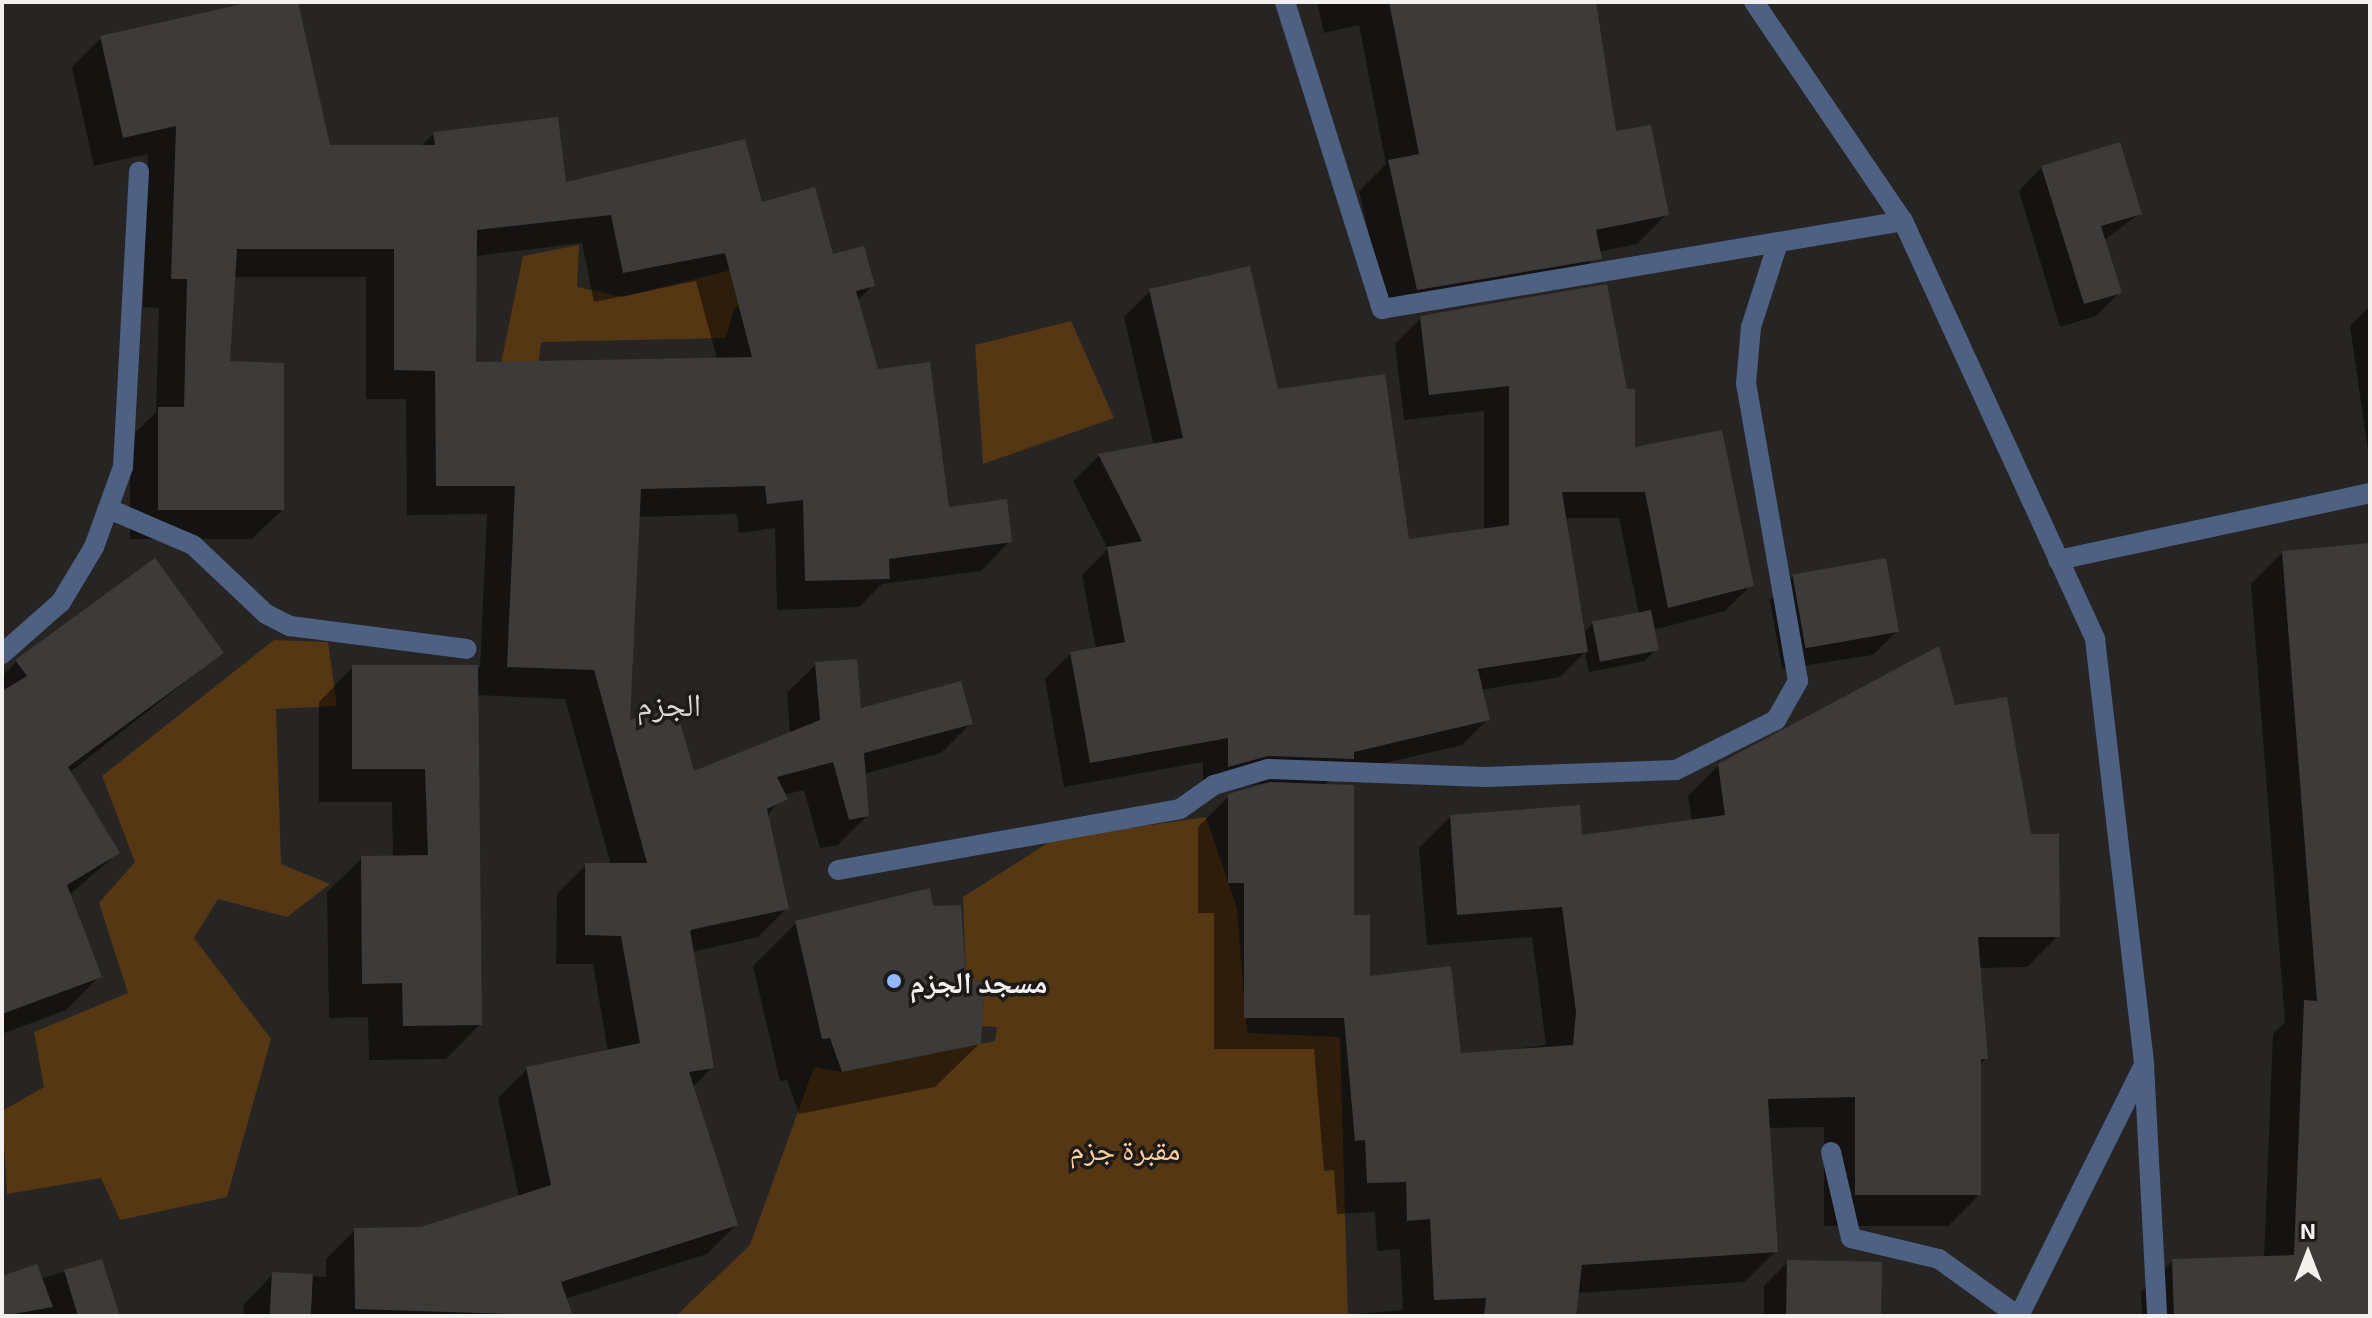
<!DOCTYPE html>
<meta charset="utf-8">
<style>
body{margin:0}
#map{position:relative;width:2372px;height:1318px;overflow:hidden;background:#262523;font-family:"Exo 2","Noto Naskh Arabic",sans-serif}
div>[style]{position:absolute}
.green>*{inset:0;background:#553713}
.shadow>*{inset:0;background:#0007}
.building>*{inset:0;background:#3d3b39;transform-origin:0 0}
.service>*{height:20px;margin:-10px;padding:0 10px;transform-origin:10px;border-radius:10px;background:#4f6183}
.minor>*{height:20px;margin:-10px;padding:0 10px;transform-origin:10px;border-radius:10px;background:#4f6183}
.tertiary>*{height:20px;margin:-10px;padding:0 10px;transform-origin:10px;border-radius:10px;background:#4f6183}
.dots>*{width:22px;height:22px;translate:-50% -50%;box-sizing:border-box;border:4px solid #1d1b19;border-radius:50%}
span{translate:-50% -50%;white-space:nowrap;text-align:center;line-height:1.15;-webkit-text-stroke:7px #1d1b19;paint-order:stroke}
.poi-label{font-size:30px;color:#f3f1f0;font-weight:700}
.left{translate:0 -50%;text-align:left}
.park-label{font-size:30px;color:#fcce9e}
.neighbourhood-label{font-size:32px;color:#dad7d5}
.frame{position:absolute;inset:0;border:4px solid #f3f1f0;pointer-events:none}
.north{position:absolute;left:2268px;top:1214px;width:80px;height:80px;-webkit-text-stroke:6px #1d1b19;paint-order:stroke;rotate:0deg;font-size:22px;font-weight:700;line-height:32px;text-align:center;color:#f3f1f0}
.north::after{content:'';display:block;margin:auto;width:28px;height:36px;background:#f3f1f0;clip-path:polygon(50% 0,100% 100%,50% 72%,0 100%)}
</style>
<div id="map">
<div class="green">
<i style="clip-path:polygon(579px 245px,577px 287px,623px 297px,739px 268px,748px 297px,734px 309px,726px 338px,541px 342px,534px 399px,497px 383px,523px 256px)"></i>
<i style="clip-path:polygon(1071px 321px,1114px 418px,983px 464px,975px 345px)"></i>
<i style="clip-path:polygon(274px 640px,328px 642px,337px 706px,276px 709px,281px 864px,330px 884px,287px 917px,218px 899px,194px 938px,271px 1039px,227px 1197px,120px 1220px,101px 1178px,7px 1194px,2px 1111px,44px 1087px,34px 1032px,128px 993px,99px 903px,135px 862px,102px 776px)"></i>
<i style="clip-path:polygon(1206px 817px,1237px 908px,1247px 1033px,1340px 1037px,1348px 1316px,676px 1316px,750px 1245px,814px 1067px,842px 1072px,995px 1041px,997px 1027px,982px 1026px,985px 982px,966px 980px,963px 897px,1054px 839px)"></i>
</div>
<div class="shadow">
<i style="clip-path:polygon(evenodd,260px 2px,295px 2px,328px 147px,420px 147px,434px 133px,564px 184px,761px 204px,872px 286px,857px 301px,876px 371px,947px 510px,1010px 541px,981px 571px,882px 584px,859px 607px,777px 610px,775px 528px,739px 533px,737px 514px,638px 517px,628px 723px,692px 774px,790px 734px,787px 693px,816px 664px,859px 711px,970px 724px,941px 753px,864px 774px,867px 816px,838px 845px,820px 848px,804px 790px,783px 795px,767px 817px,787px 908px,758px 937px,692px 952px,712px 1067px,692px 1088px,736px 1225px,707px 1254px,565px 1299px,570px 1316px,243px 1316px,244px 1304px,273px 1274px,326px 1277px,326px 1259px,355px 1230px,422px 1229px,519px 1197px,498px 1098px,527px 1069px,608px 1052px,593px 964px,556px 964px,557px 894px,586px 865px,611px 865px,565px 699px,476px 695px,480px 1024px,446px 1059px,369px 1060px,368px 1017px,329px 1018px,327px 892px,362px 858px,393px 857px,392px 802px,319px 802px,319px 702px,353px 667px,480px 667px,487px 514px,407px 515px,406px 399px,366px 399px,366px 277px,233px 277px,228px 363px,282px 510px,252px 539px,130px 539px,130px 438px,156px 412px,159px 308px,143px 307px,148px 154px,94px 166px,72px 67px,101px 38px,260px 2px,582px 243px,594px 302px,696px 281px,717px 359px,474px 364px,475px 256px,582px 243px)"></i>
<i style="clip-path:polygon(1317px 2px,1594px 2px,1615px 134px,1666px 215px,1637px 244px,1598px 252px,1570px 287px,1388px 318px,1359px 191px,1386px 164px,1359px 25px,1324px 33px)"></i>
<i style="clip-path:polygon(2042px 167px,2139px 214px,2103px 241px,2119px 293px,2096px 316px,2060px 327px,2019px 191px)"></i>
<i style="clip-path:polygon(evenodd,1150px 291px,1277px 392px,1407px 541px,1484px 530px,1484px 411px,1404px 420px,1395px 344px,1421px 318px,1634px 450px,1751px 585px,1725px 611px,1653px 630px,1656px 649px,1645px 661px,1589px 672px,1585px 652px,1560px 677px,1481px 690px,1488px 719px,1462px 745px,1335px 775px,1324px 786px,1368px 979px,1459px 1056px,1546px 1045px,1532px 937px,1427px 945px,1419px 848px,1450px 817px,1580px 837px,1692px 821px,1688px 796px,1719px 765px,1953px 708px,2029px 836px,2058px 936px,2027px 967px,1978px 968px,1986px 1058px,1979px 1065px,1979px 1195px,1948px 1226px,1824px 1226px,1824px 1127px,1768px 1128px,1776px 1251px,1745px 1282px,1577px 1293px,1574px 1316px,1333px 1316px,1403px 1310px,1400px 1249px,1377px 1251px,1375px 1212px,1337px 1214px,1334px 1170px,1324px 1171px,1314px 1049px,1214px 1049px,1214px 913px,1198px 913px,1198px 827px,1229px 796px,1273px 782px,1203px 792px,1203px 762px,1064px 787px,1045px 679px,1071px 653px,1096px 649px,1082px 575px,1108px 549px,1073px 481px,1099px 456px,1154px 446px,1124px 317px,1150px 291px,1564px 518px,1619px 518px,1639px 614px,1593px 623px,1583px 634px,1564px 518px)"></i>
<i style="clip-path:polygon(2370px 306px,2370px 451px,2368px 451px,2350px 326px)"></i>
<i style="clip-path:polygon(2370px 545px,2370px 1316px,2142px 1316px,2141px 1292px,2173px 1261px,2264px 1258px,2273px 1034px,2285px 1022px,2251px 584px,2283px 552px)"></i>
<i style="clip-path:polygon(1793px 576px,1897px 631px,1873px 655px,1782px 669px,1770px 600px)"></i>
<i style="clip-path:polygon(222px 653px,69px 773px,118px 853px,69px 895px,99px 977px,66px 1010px,2px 1034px,2px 676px,16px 662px)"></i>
<i style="clip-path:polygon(932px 908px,964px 982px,979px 1044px,935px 1087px,799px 1114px,787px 1080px,780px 1081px,753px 966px,796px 923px)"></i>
<i style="clip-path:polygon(100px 1261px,116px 1316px,2px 1316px,2px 1278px,40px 1279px)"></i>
<i style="clip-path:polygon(1788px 1262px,1880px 1316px,1764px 1316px,1764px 1286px)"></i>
</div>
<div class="building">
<i style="clip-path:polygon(evenodd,251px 2px,298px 2px,330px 145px,435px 145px,433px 132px,558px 117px,566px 182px,745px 139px,762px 202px,815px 187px,833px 254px,864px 246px,875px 286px,856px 291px,878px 369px,930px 362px,949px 507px,1007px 499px,1012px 542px,889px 559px,890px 579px,805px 581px,803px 500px,767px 504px,765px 486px,641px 489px,630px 720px,676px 708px,694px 771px,820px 720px,815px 662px,857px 659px,861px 708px,961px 681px,973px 724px,864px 753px,869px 816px,849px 820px,833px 762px,777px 777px,788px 799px,767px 809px,789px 909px,690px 930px,714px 1068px,689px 1072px,738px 1225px,561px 1282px,573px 1316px,355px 1309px,354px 1228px,421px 1227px,551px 1185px,526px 1067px,640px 1043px,621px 936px,585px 935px,585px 863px,647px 863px,594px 670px,507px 667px,515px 486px,436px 486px,435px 371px,394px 370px,394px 249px,237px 249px,230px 361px,284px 363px,284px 510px,158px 510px,158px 407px,184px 407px,187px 279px,171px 279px,176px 126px,123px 138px,100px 36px,251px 2px,611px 215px,623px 273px,725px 253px,752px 357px,476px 362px,477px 230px,611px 215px)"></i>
<i style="clip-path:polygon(1389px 2px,1596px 2px,1616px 131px,1651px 125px,1669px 215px,1596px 230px,1602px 259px,1417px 290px,1388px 160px,1419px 154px)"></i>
<i style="clip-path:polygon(2120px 142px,2142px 214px,2101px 226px,2122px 293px,2084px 304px,2041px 166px)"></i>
<i style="clip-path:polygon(1250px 266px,1278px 389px,1385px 374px,1409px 539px,1509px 525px,1509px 386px,1429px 395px,1420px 316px,1607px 284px,1627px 389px,1635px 389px,1635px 447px,1722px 430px,1754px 586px,1668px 608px,1645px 492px,1562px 492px,1588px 652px,1478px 669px,1490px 720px,1354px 752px,1354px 759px,1268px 756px,1228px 767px,1228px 738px,1090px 763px,1070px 652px,1125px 642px,1107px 547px,1142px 541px,1098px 454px,1183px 438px,1149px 289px)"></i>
<i style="clip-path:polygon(2370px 543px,2370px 1316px,2174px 1316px,2172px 1259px,2294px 1255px,2304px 1000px,2317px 1001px,2282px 551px)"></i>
<i style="clip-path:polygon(155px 558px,224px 653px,68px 767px,120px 853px,67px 885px,102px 977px,2px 1014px,2px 691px,27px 676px,15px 660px)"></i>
<i style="left:1886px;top:558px;width:75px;height:95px;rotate:80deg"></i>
<i style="left:1651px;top:610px;width:41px;height:60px;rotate:79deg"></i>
<i style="clip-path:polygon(1939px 646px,1955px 705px,2007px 697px,2031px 834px,2059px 834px,2060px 937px,1978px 937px,1988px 1059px,1981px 1059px,1981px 1195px,1855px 1195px,1855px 1097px,1768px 1099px,1778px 1252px,1582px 1265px,1576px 1316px,1484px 1316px,1486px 1298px,1434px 1300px,1430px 1219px,1407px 1221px,1406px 1182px,1367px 1183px,1365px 1140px,1355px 1141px,1344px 1018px,1244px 1018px,1244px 883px,1228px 883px,1228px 794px,1270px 782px,1354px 785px,1354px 915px,1370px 915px,1370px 976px,1451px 966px,1461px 1053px,1573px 1045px,1576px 1012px,1562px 907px,1457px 915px,1450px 815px,1580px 805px,1582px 835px,1725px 815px,1718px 764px)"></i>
<i style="clip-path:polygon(352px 665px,478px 665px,482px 1025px,403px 1026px,402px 983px,362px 984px,361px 856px,428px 855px,425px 769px,352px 769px)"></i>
<i style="clip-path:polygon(930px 888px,933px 906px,961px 905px,966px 980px,985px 982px,981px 1044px,842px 1072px,830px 1038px,822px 1039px,795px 921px)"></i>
<i style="clip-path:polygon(102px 1259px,120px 1316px,78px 1316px,64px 1270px)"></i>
<i style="left:1787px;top:1260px;width:95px;height:56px;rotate:1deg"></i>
<i style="clip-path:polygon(37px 1264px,53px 1307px,2px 1316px,2px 1276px)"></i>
<i style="left:272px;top:1272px;width:41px;height:44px;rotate:3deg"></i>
</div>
<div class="service">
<i style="left:1831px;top:1152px;width:88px;rotate:76.9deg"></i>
<i style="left:1851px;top:1238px;width:90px;rotate:13.4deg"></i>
<i style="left:1939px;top:1259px;width:97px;rotate:35.8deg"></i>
</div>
<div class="minor">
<i style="left:1285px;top:2px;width:322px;rotate:72.5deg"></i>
<i style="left:1382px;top:309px;width:528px;rotate:-9.59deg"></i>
<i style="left:109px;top:509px;width:91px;rotate:23.2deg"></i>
<i style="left:193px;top:545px;width:100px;rotate:43.4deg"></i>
<i style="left:266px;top:614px;width:27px;rotate:27deg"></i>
<i style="left:290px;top:626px;width:178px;rotate:7.4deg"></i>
<i style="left:2058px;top:560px;width:319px;rotate:-12.1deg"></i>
<i style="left:2px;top:654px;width:79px;rotate:-41.4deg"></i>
<i style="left:61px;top:602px;width:64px;rotate:-59deg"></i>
<i style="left:94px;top:547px;width:85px;rotate:-70.1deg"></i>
<i style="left:123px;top:467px;width:296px;rotate:-86.9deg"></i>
<i style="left:838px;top:870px;width:347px;rotate:-10.1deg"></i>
<i style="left:1180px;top:809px;width:42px;rotate:-35.2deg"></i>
<i style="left:1214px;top:785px;width:56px;rotate:-16.5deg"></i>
<i style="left:1268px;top:769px;width:217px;rotate:2.1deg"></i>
<i style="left:1485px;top:777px;width:191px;rotate:-2.1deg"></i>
<i style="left:1676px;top:770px;width:112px;rotate:-26.6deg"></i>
<i style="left:1776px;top:720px;width:45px;rotate:-60.6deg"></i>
<i style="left:1798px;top:681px;width:302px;rotate:-99.9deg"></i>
<i style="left:1746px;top:384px;width:57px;rotate:-85deg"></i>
<i style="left:1751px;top:327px;width:88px;rotate:-72.2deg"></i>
<i style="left:2144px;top:1065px;width:251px;rotate:87deg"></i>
</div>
<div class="tertiary">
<i style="left:1754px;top:2px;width:265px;rotate:55.8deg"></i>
<i style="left:1903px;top:221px;width:460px;rotate:65.3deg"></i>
<i style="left:2095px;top:639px;width:429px;rotate:83.4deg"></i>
<i style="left:2144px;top:1065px;width:280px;rotate:116.5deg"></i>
</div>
<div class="dots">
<i style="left:894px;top:981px;background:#93b7fd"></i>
</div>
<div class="poi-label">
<span class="left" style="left:910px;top:981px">مسجد الجزم</span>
</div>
<div class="park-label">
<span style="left:1125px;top:1148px">مقبرة جزم</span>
</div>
<div class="neighbourhood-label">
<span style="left:669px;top:703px">الجزم</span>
</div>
<div class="frame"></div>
<div class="north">N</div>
</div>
